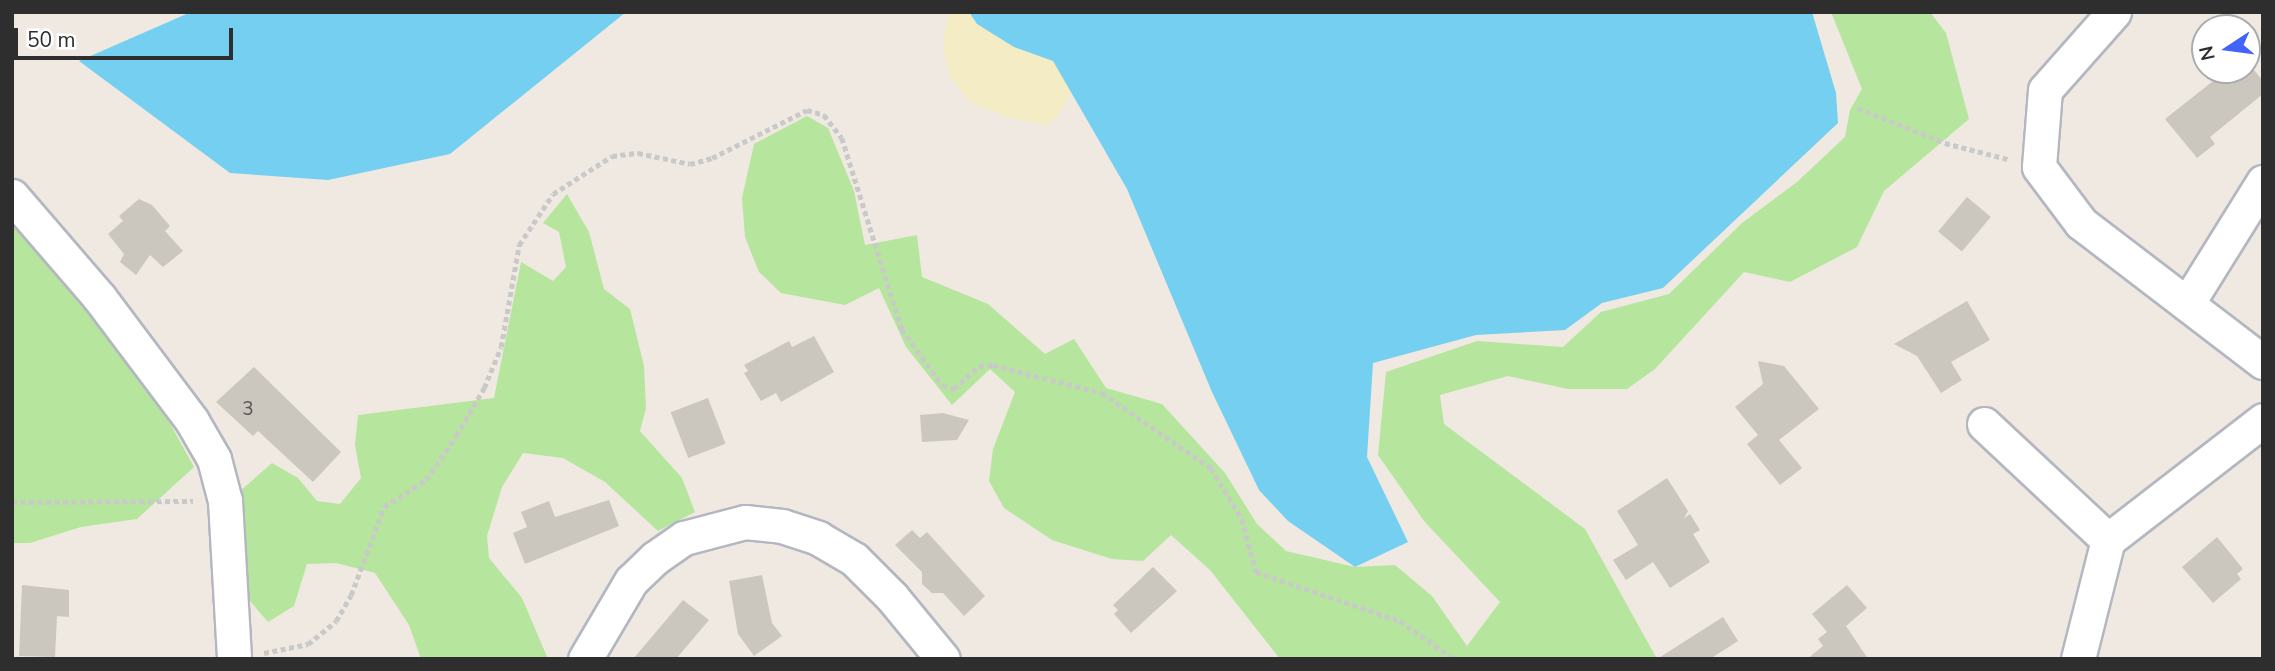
<!DOCTYPE html>
<style>
body{margin:0}
#map{position:relative;width:2275px;height:671px;overflow:hidden;background:#efe9e1;font-family:"Nunito Sans",sans-serif}
div>[style]{position:absolute}
.green>*{inset:0;background:#b6e59e}
.sand>*{inset:0;background:#f3ecc5}
.water>*{inset:0;background:#75cff0}
.building>*{inset:0;background:#cbc7bf;transform-origin:0 0}
.path>*{height:4.5px;margin-top:-2.25px;transform-origin:0;background:repeating-linear-gradient(90deg,#c9c9c9 0 5px,transparent 0 8.5px)}
.roads{filter:drop-shadow(2px 0 #b4b7c1) drop-shadow(-2px 0 #b4b7c1) drop-shadow(0 2px #b4b7c1) drop-shadow(0 -2px #b4b7c1)}
.street>*{height:33px;margin:-16.5px;padding:0 16.5px;transform-origin:16.5px;border-radius:16.5px;background:#fff}
span{translate:-50% -50%;white-space:nowrap;text-align:center;line-height:1.15;-webkit-text-stroke:5px #fff;paint-order:stroke}
.number-label{font-size:19px;color:#555452}
.number-label span{-webkit-text-stroke-width:0}
.frame{position:absolute;inset:0;border:14px solid #2e2e2e;pointer-events:none}
.north{position:absolute;left:2191px;top:14px;width:70px;height:70px;box-sizing:border-box;background:#fff;border:2px solid #ababab;border-radius:50%;rotate:257deg;font-size:19px;font-weight:700;line-height:28px;text-align:center;color:#2e2e2e}
.north::after{content:'';display:block;margin:auto;width:24px;height:32px;background:#4264fb;clip-path:polygon(50% 0,100% 100%,50% 72%,0 100%)}
.scale{position:absolute;left:14px;top:28px;width:219px;height:32px;box-sizing:border-box;border:4px solid #2e2e2e;border-top:0;padding-left:9px;font-size:21px;line-height:24px;white-space:nowrap;color:#2e2e2e;-webkit-text-stroke:5px #fff;paint-order:stroke}
</style>
<div id="map">
<div class="green">
<i style="clip-path:polygon(1831px 12px,1930px 12px,1946px 33px,1969px 119px,1884px 191px,1857px 247px,1790px 282px,1744px 272px,1655px 369px,1627px 389px,1568px 389px,1508px 376px,1440px 395px,1444px 424px,1585px 529px,1657px 659px,1280px 659px,1210px 570px,1171px 535px,1143px 561px,1112px 559px,1052px 540px,1004px 508px,989px 481px,993px 449px,1015px 392px,990px 369px,952px 405px,906px 347px,879px 288px,845px 305px,781px 293px,759px 272px,745px 237px,742px 198px,754px 144px,807px 116px,828px 128px,854px 191px,865px 245px,917px 235px,922px 277px,988px 304px,1045px 354px,1074px 339px,1106px 388px,1162px 404px,1225px 473px,1257px 524px,1286px 551px,1355px 567px,1395px 565px,1432px 596px,1467px 646px,1500px 602px,1424px 521px,1378px 455px,1386px 372px,1477px 341px,1563px 347px,1601px 312px,1669px 294px,1742px 223px,1797px 182px,1845px 137px,1850px 110px,1862px 89px)"></i>
<i style="clip-path:polygon(567px 194px,589px 232px,604px 289px,630px 309px,644px 366px,646px 408px,640px 431px,682px 478px,695px 512px,658px 531px,605px 482px,563px 458px,523px 453px,502px 487px,487px 536px,489px 558px,522px 598px,548px 659px,421px 659px,409px 625px,375px 573px,336px 563px,307px 564px,294px 606px,268px 622px,243px 593px,239px 492px,272px 463px,298px 478px,317px 501px,340px 504px,361px 478px,355px 445px,358px 415px,494px 398px,521px 262px,553px 281px,566px 267px,559px 232px,543px 223px)"></i>
<i style="clip-path:polygon(12px 200px,139px 367px,194px 467px,137px 519px,81px 527px,30px 543px,12px 543px)"></i>
</div>
<div class="sand">
<i style="clip-path:polygon(948px 12px,1079px 12px,1080px 79px,1057px 117px,1046px 125px,1009px 118px,970px 102px,950px 77px,943px 48px)"></i>
</div>
<div class="water">
<i style="clip-path:polygon(191px 12px,626px 12px,450px 154px,328px 180px,230px 173px,79px 61px)"></i>
<i style="clip-path:polygon(969px 12px,1812px 12px,1836px 93px,1838px 123px,1663px 288px,1602px 303px,1565px 330px,1476px 335px,1373px 363px,1367px 457px,1408px 542px,1355px 567px,1288px 521px,1259px 490px,1212px 392px,1127px 189px,1053px 61px,1014px 47px,977px 24px)"></i>
</div>
<div class="building">
<i style="clip-path:polygon(2227px 70px,2254px 70px,2263px 81px,2263px 94px,2210px 137px,2215px 144px,2197px 158px,2165px 119px)"></i>
<i style="left:1967px;top:197px;width:31px;height:45px;rotate:40deg"></i>
<i style="clip-path:polygon(139px 199px,152px 205px,170px 226px,165px 231px,183px 251px,163px 267px,150px 255px,136px 275px,120px 262px,124px 254px,108px 234px,123px 221px,119px 216px)"></i>
<i style="clip-path:polygon(1967px 301px,1990px 340px,1951px 362px,1962px 380px,1941px 393px,1917px 356px,1894px 344px)"></i>
<i style="clip-path:polygon(814px 336px,834px 372px,781px 402px,776px 393px,761px 401px,744px 373px,748px 371px,744px 365px,789px 341px,792px 347px)"></i>
<i style="clip-path:polygon(1758px 361px,1784px 366px,1819px 409px,1779px 440px,1802px 468px,1780px 485px,1747px 444px,1758px 435px,1735px 407px,1763px 384px)"></i>
<i style="clip-path:polygon(254px 367px,341px 452px,313px 482px,258px 431px,253px 436px,216px 402px)"></i>
<i style="left:708px;top:398px;width:49px;height:40px;rotate:69deg"></i>
<i style="clip-path:polygon(943px 413px,969px 420px,957px 440px,922px 442px,920px 415px)"></i>
<i style="clip-path:polygon(1667px 478px,1688px 511px,1684px 518px,1690px 514px,1700px 530px,1693px 534px,1710px 562px,1670px 588px,1653px 562px,1626px 580px,1613px 560px,1638px 545px,1617px 511px)"></i>
<i style="clip-path:polygon(609px 500px,619px 526px,525px 564px,513px 533px,527px 527px,521px 512px,549px 501px,555px 517px)"></i>
<i style="clip-path:polygon(912px 530px,920px 538px,927px 532px,985px 596px,964px 616px,943px 593px,932px 593px,922px 584px,922px 572px,895px 545px)"></i>
<i style="clip-path:polygon(2217px 537px,2243px 569px,2237px 574px,2241px 579px,2213px 603px,2182px 567px)"></i>
<i style="clip-path:polygon(1153px 567px,1177px 591px,1131px 633px,1114px 614px,1118px 610px,1113px 605px)"></i>
<i style="clip-path:polygon(762px 575px,772px 623px,782px 636px,754px 656px,738px 634px,729px 581px)"></i>
<i style="clip-path:polygon(22px 585px,69px 590px,69px 617px,57px 616px,55px 657px,19px 656px)"></i>
<i style="clip-path:polygon(1847px 585px,1867px 608px,1846px 626px,1868px 659px,1807px 659px,1823px 646px,1818px 639px,1827px 632px,1812px 614px)"></i>
<i style="clip-path:polygon(683px 600px,709px 620px,676px 659px,633px 659px)"></i>
<i style="clip-path:polygon(1723px 617px,1738px 641px,1710px 659px,1657px 659px)"></i>
</div>
<div class="path">
<i style="left:1858px;top:108px;width:94px;rotate:21.9deg"></i>
<i style="left:1945px;top:143px;width:68px;rotate:14.4deg"></i>
<i style="left:12px;top:502px;width:181px;rotate:-0.3deg"></i>
<i style="left:264px;top:653px;width:45px;rotate:-11.6deg"></i>
<i style="left:308px;top:644px;width:36px;rotate:-39deg"></i>
<i style="left:336px;top:621px;width:30px;rotate:-60deg"></i>
<i style="left:351px;top:595px;width:94px;rotate:-69.4deg"></i>
<i style="left:384px;top:507px;width:50px;rotate:-32.7deg"></i>
<i style="left:426px;top:480px;width:53px;rotate:-55.7deg"></i>
<i style="left:456px;top:436px;width:56px;rotate:-59.7deg"></i>
<i style="left:484px;top:388px;width:44px;rotate:-67.5deg"></i>
<i style="left:501px;top:347px;width:104px;rotate:-80deg"></i>
<i style="left:519px;top:245px;width:61px;rotate:-56.3deg"></i>
<i style="left:553px;top:194px;width:70px;rotate:-32.8deg"></i>
<i style="left:612px;top:156px;width:26px;rotate:-7deg"></i>
<i style="left:638px;top:153px;width:53px;rotate:11.9deg"></i>
<i style="left:690px;top:164px;width:23px;rotate:-15deg"></i>
<i style="left:712px;top:158px;width:106px;rotate:-26.8deg"></i>
<i style="left:807px;top:110px;width:18px;rotate:16deg"></i>
<i style="left:824px;top:115px;width:29px;rotate:52deg"></i>
<i style="left:842px;top:138px;width:200px;rotate:72.6deg"></i>
<i style="left:902px;top:329px;width:69px;rotate:54.5deg"></i>
<i style="left:942px;top:385px;width:13px;rotate:18deg"></i>
<i style="left:954px;top:389px;width:34px;rotate:-43deg"></i>
<i style="left:979px;top:366px;width:14px;rotate:-4deg"></i>
<i style="left:993px;top:365px;width:113px;rotate:14.4deg"></i>
<i style="left:1102px;top:393px;width:132px;rotate:34.5deg"></i>
<i style="left:1211px;top:468px;width:60px;rotate:58.7deg"></i>
<i style="left:1242px;top:519px;width:55px;rotate:75.2deg"></i>
<i style="left:1256px;top:572px;width:152px;rotate:18.8deg"></i>
<i style="left:1400px;top:621px;width:66px;rotate:35.1deg"></i>
</div>
<div class="roads">
<div class="street">
<i style="left:2114px;top:12px;width:104px;rotate:131.5deg"></i>
<i style="left:2045px;top:90px;width:77px;rotate:94.5deg"></i>
<i style="left:2039px;top:167px;width:70px;rotate:53.1deg"></i>
<i style="left:2081px;top:223px;width:229px;rotate:37.4deg"></i>
<i style="left:12px;top:196px;width:133px;rotate:49.3deg"></i>
<i style="left:99px;top:297px;width:155px;rotate:53.1deg"></i>
<i style="left:192px;top:421px;width:44px;rotate:59.9deg"></i>
<i style="left:214px;top:459px;width:43px;rotate:75.3deg"></i>
<i style="left:225px;top:501px;width:158px;rotate:86.7deg"></i>
<i style="left:2187px;top:304px;width:144px;rotate:-58.1deg"></i>
<i style="left:1984px;top:424px;width:170px;rotate:43.1deg"></i>
<i style="left:585px;top:659px;width:91px;rotate:-59.5deg"></i>
<i style="left:631px;top:581px;width:33px;rotate:-44deg"></i>
<i style="left:655px;top:558px;width:35px;rotate:-35deg"></i>
<i style="left:684px;top:538px;width:63px;rotate:-14.7deg"></i>
<i style="left:745px;top:522px;width:37px;rotate:6deg"></i>
<i style="left:782px;top:526px;width:38px;rotate:18deg"></i>
<i style="left:818px;top:538px;width:42px;rotate:30.3deg"></i>
<i style="left:854px;top:559px;width:54px;rotate:45deg"></i>
<i style="left:892px;top:597px;width:80px;rotate:50.6deg"></i>
<i style="left:2078px;top:659px;width:123px;rotate:-75.9deg"></i>
<i style="left:2108px;top:540px;width:196px;rotate:-37.7deg"></i>
</div>
</div>
<div class="number-label">
<span style="left:248px;top:410px">3</span>
</div>
<div class="frame"></div>
<div class="north">N</div>
<div class="scale">50 m</div>
</div>
